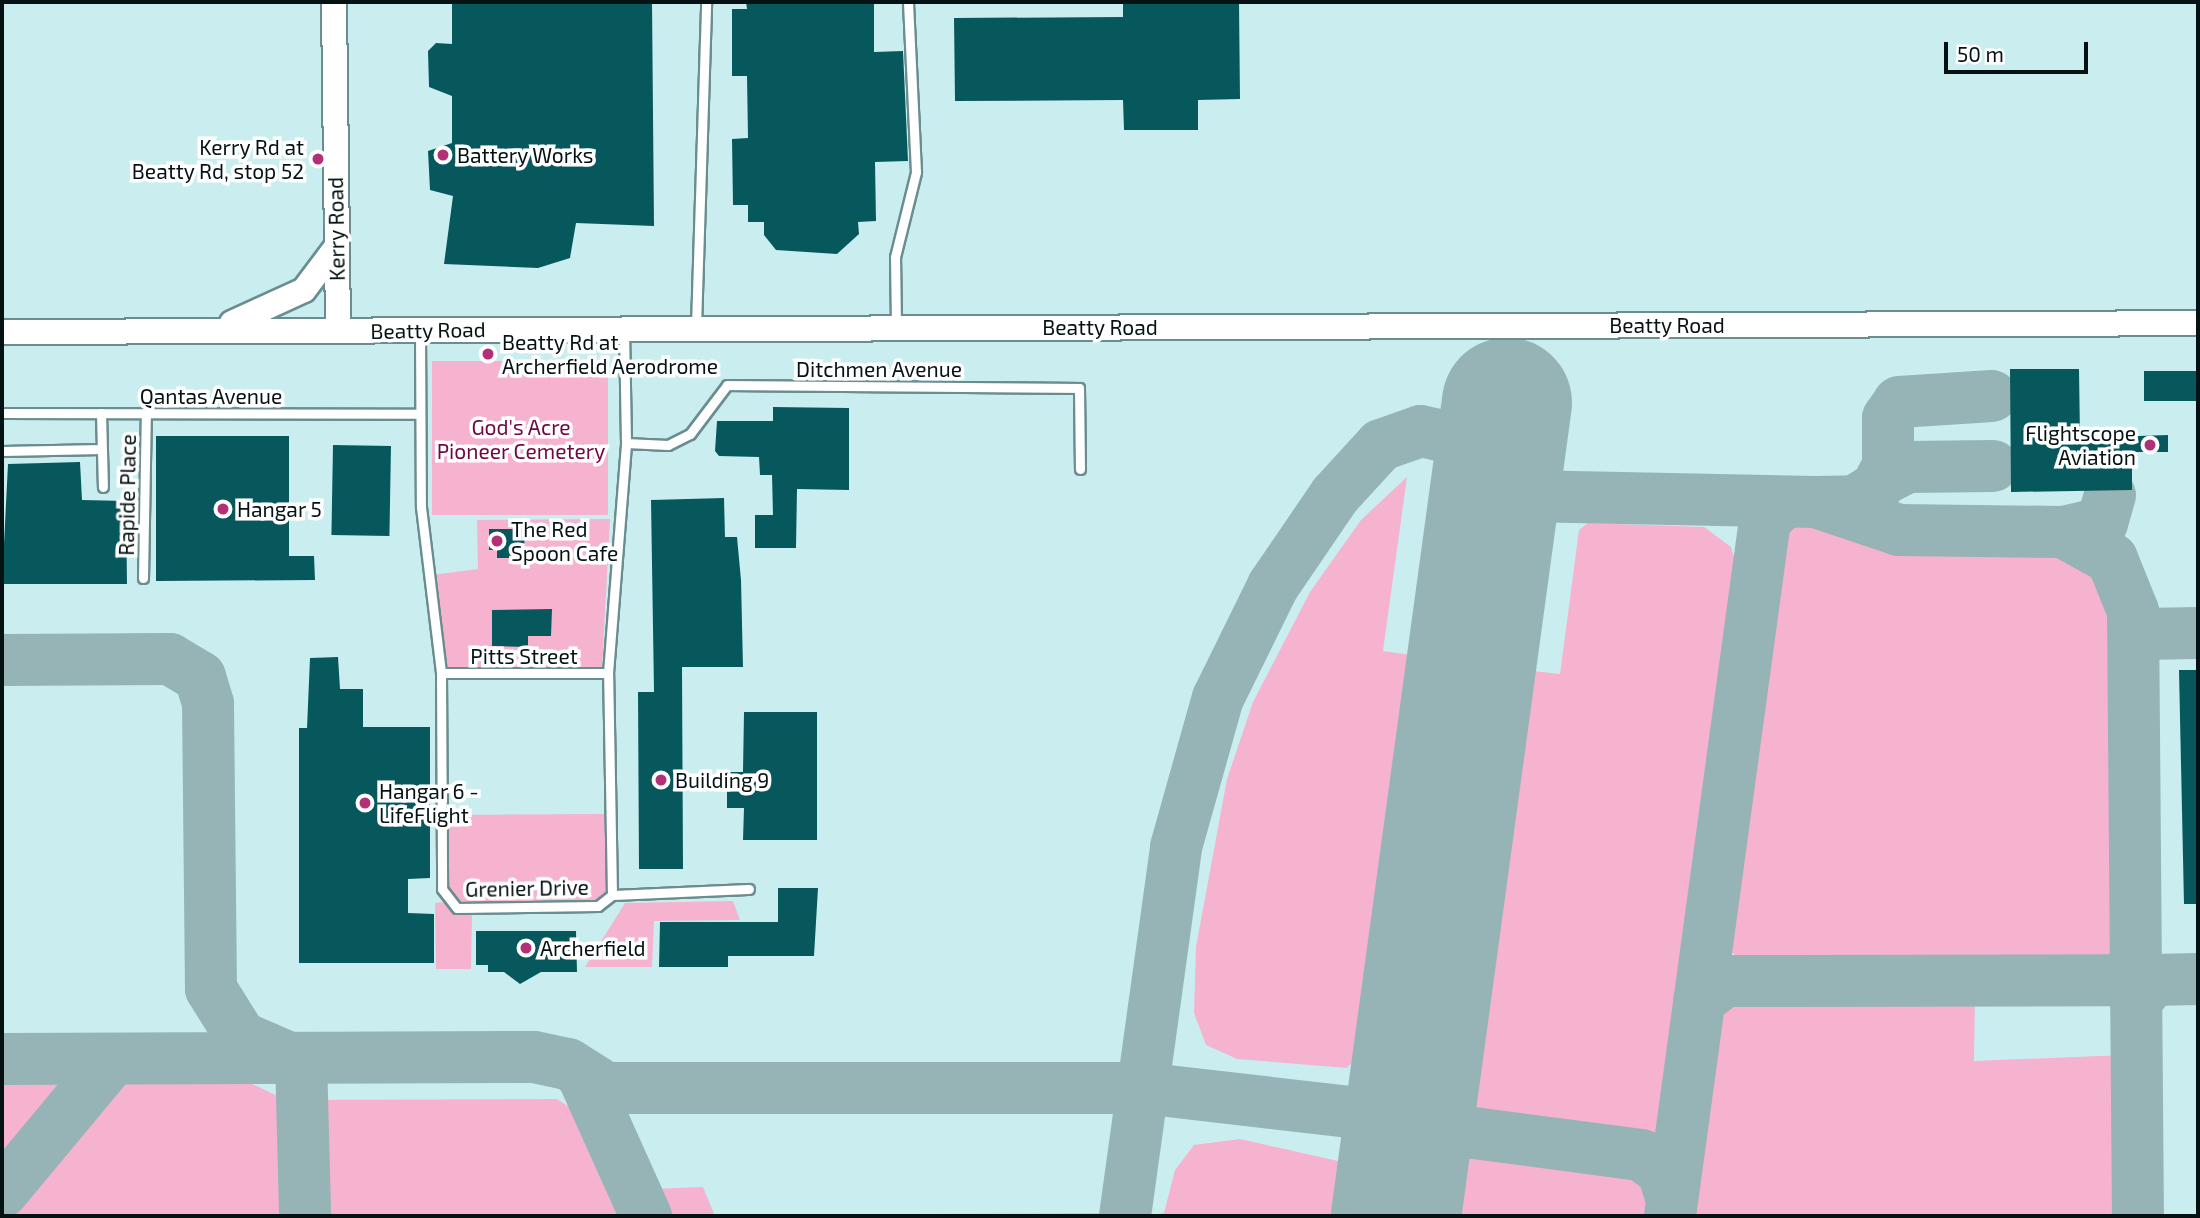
<!DOCTYPE html>
<style>
body{margin:0}
#map{position:relative;width:2200px;height:1218px;overflow:hidden;background:#caeef0;font-family:"Exo 2",sans-serif}
div>[style]{position:absolute}
.green>*{inset:0;background:#f5b3d0;transform-origin:0 0}
.taxiway>*{height:52px;margin:-26px;padding:0 26px;transform-origin:26px;border-radius:26px;background:#96b4b6}
.runway>*{height:130px;margin:-65px;padding:0 65px;transform-origin:65px;border-radius:65px;background:#96b4b6}
.building>*{inset:0;background:#07585d;transform-origin:0 0}
.roads{filter:drop-shadow(2px 0 #6b8d8f) drop-shadow(-2px 0 #6b8d8f) drop-shadow(0 2px #6b8d8f) drop-shadow(0 -2px #6b8d8f)}
.lane>*{height:9px;margin:-4.5px;padding:0 4.5px;transform-origin:4.5px;border-radius:4.5px;background:#fff}
.secondary>*{height:24px;margin:-12px;padding:0 12px;transform-origin:12px;border-radius:12px;background:#fff}
.dots>*{width:19px;height:19px;translate:-50% -50%;box-sizing:border-box;border:4px solid #fff;border-radius:50%}
span{translate:-50% -50%;white-space:nowrap;text-align:center;line-height:1.15;-webkit-text-stroke:7px #fff;paint-order:stroke}
.poi-label{font-size:21px;color:#051112}
.right{translate:-100% -50%;text-align:right}
.left{translate:0 -50%;text-align:left}
.street-label{font-size:21px;color:#051112}
.park-label{font-size:21px;color:#700646}
.frame{position:absolute;inset:0;border:4px solid #051112;pointer-events:none}
.scale{position:absolute;left:1944px;top:42px;width:144px;height:32px;box-sizing:border-box;border:4px solid #051112;border-top:0;padding-left:9px;font-size:21px;line-height:24px;white-space:nowrap;color:#051112;-webkit-text-stroke:5px #fff;paint-order:stroke}
</style>
<div id="map">
<div class="green">
<i style="left:608px;top:361px;width:154px;height:176px;rotate:90deg"></i>
<i style="clip-path:polygon(1407px 477px,1383px 651px,1426px 657px,1373px 1039px,1347px 1068px,1237px 1059px,1206px 1045px,1194px 1013px,1196px 947px,1227px 779px,1253px 702px,1310px 592px,1361px 520px)"></i>
<i style="clip-path:polygon(610px 519px,602px 668px,444px 668px,432px 575px,478px 569px,477px 520px)"></i>
<i style="clip-path:polygon(1819px 521px,1920px 544px,2063px 544px,2093px 558px,2112px 581px,2120px 606px,2124px 951px,2107px 966px,1767px 965px,1745px 962px,1728px 950px,1776px 527px)"></i>
<i style="clip-path:polygon(1588px 523px,1704px 527px,1731px 547px,1739px 575px,1668px 1126px,1651px 1136px,1487px 1116px,1458px 1100px,1516px 669px,1560px 674px,1579px 530px)"></i>
<i style="clip-path:polygon(605px 814px,606px 892px,594px 901px,459px 904px,447px 888px,446px 815px)"></i>
<i style="clip-path:polygon(733px 901px,740px 920px,654px 921px,652px 967px,585px 967px,625px 903px)"></i>
<i style="clip-path:polygon(446px 902px,454px 913px,472px 914px,471px 969px,436px 969px,435px 903px)"></i>
<i style="clip-path:polygon(1975px 994px,1974px 1061px,2124px 1055px,2125px 1216px,1684px 1216px,1710px 1012px,1720px 999px)"></i>
<i style="clip-path:polygon(2px 1077px,238px 1077px,286px 1100px,557px 1099px,582px 1115px,625px 1216px,2px 1216px)"></i>
<i style="clip-path:polygon(1240px 1139px,1338px 1161px,1353px 1182px,1349px 1216px,1150px 1216px,1164px 1213px,1175px 1170px,1194px 1145px)"></i>
<i style="clip-path:polygon(1468px 1150px,1642px 1173px,1659px 1190px,1656px 1216px,1442px 1216px,1450px 1158px)"></i>
<i style="clip-path:polygon(703px 1187px,715px 1216px,666px 1216px,654px 1189px)"></i>
<i style="clip-path:polygon(1103px 1213px,1104px 1216px,917px 1216px,917px 1214px)"></i>
</div>
<div class="taxiway">
<i style="left:1882px;top:480px;width:28px;rotate:-27deg"></i>
<i style="left:1907px;top:467px;width:86px;rotate:-0.7deg"></i>
<i style="left:1816px;top:502px;width:39px;rotate:-1deg"></i>
<i style="left:1855px;top:501px;width:26px;rotate:-32deg"></i>
<i style="left:1877px;top:487px;width:25px;rotate:-63deg"></i>
<i style="left:1888px;top:465px;width:47px;rotate:-90deg"></i>
<i style="left:1888px;top:418px;width:19px;rotate:-55deg"></i>
<i style="left:1899px;top:402px;width:93px;rotate:-3.7deg"></i>
<i style="left:2063px;top:532px;width:40px;rotate:-13deg"></i>
<i style="left:2102px;top:523px;width:29px;rotate:-74deg"></i>
<i style="left:2134px;top:643px;width:13px;rotate:-45deg"></i>
<i style="left:2143px;top:634px;width:55px;rotate:-1deg"></i>
<i style="left:2px;top:660px;width:168px;rotate:-0.3deg"></i>
<i style="left:170px;top:659px;width:35px;rotate:31deg"></i>
<i style="left:200px;top:677px;width:28px;rotate:73deg"></i>
<i style="left:208px;top:704px;width:285px;rotate:89.4deg"></i>
<i style="left:211px;top:989px;width:57px;rotate:58deg"></i>
<i style="left:241px;top:1037px;width:50px;rotate:23.5deg"></i>
<i style="left:1468px;top:688px;width:176px;rotate:-83.2deg"></i>
<i style="left:1489px;top:513px;width:53px;rotate:-112.2deg"></i>
<i style="left:1469px;top:464px;width:30px;rotate:-82deg"></i>
<i style="left:1473px;top:434px;width:26px;rotate:-25deg"></i>
<i style="left:1497px;top:423px;width:23px;rotate:23deg"></i>
<i style="left:1518px;top:432px;width:24px;rotate:68deg"></i>
<i style="left:1527px;top:454px;width:21px;rotate:113deg"></i>
<i style="left:1519px;top:473px;width:27px;rotate:144deg"></i>
<i style="left:1497px;top:489px;width:64px;rotate:97.2deg"></i>
<i style="left:2137px;top:1000px;width:26px;rotate:-51deg"></i>
<i style="left:2153px;top:980px;width:45px;rotate:-1.3deg"></i>
<i style="left:1699px;top:1001px;width:33px;rotate:-38deg"></i>
<i style="left:1725px;top:981px;width:391px;rotate:-0.1deg"></i>
<i style="left:2116px;top:980px;width:13px;rotate:-27deg"></i>
<i style="left:2128px;top:974px;width:16px;rotate:-60deg"></i>
<i style="left:301px;top:1058px;width:158px;rotate:88.5deg"></i>
<i style="left:2px;top:1059px;width:532px;rotate:-0.22deg"></i>
<i style="left:534px;top:1057px;width:35px;rotate:12deg"></i>
<i style="left:568px;top:1064px;width:45px;rotate:32.3deg"></i>
<i style="left:606px;top:1088px;width:536px"></i>
<i style="left:1142px;top:1088px;width:217px;rotate:6.6deg"></i>
<i style="left:1358px;top:1113px;width:43px;rotate:-27.8deg"></i>
<i style="left:1396px;top:1093px;width:34px;rotate:-60deg"></i>
<i style="left:1413px;top:1064px;width:184px;rotate:-81.3deg"></i>
<i style="left:583px;top:1076px;width:154px;rotate:65.8deg"></i>
<i style="left:2px;top:1192px;width:173px;rotate:-50.2deg"></i>
<i style="left:1125px;top:1216px;width:373px;rotate:-82.1deg"></i>
<i style="left:1176px;top:847px;width:155px;rotate:-74.3deg"></i>
<i style="left:1218px;top:698px;width:125px;rotate:-63.8deg"></i>
<i style="left:1273px;top:586px;width:110px;rotate:-55.7deg"></i>
<i style="left:1335px;top:495px;width:68px;rotate:-47.4deg"></i>
<i style="left:1381px;top:445px;width:42px;rotate:-19.3deg"></i>
<i style="left:1421px;top:431px;width:35px;rotate:13deg"></i>
<i style="left:1455px;top:439px;width:59px;rotate:46.4deg"></i>
<i style="left:1496px;top:482px;width:32px;rotate:26deg"></i>
<i style="left:1525px;top:496px;width:291px;rotate:1.2deg"></i>
<i style="left:1816px;top:502px;width:88px;rotate:18.6deg"></i>
<i style="left:1899px;top:530px;width:164px;rotate:0.7deg"></i>
<i style="left:2063px;top:532px;width:56px;rotate:28.9deg"></i>
<i style="left:2112px;top:559px;width:56px;rotate:68deg"></i>
<i style="left:2133px;top:611px;width:605px;rotate:89.53deg"></i>
<i style="left:1398px;top:1216px;width:35px;rotate:-80deg"></i>
<i style="left:1404px;top:1182px;width:33px;rotate:-61deg"></i>
<i style="left:1420px;top:1153px;width:51px;rotate:-24.5deg"></i>
<i style="left:1466px;top:1132px;width:177px;rotate:7.5deg"></i>
<i style="left:1641px;top:1155px;width:27px;rotate:36deg"></i>
<i style="left:1663px;top:1171px;width:30px;rotate:73deg"></i>
<i style="left:1670px;top:1216px;width:702px;rotate:-82.23deg"></i>
<i style="left:1765px;top:520px;width:26px;rotate:-43deg"></i>
</div>
<div class="runway">
<i style="left:1396px;top:1216px;width:821px;rotate:-82.23deg"></i>
</div>
<div class="building">
<i style="clip-path:polygon(452px 2px,652px 2px,654px 226px,576px 223px,570px 258px,538px 268px,444px 264px,453px 196px,430px 190px,428px 151px,452px 143px,452px 96px,429px 87px,428px 51px,436px 43px,452px 44px)"></i>
<i style="clip-path:polygon(746px 2px,874px 2px,874px 52px,903px 51px,908px 161px,875px 162px,876px 221px,858px 222px,859px 234px,837px 254px,776px 250px,764px 235px,764px 222px,748px 222px,748px 205px,733px 205px,732px 139px,748px 138px,747px 76px,732px 76px,732px 9px,747px 9px)"></i>
<i style="clip-path:polygon(1123px 2px,1239px 2px,1240px 99px,1198px 100px,1198px 130px,1124px 130px,1123px 100px,955px 101px,954px 18px,1123px 17px)"></i>
<i style="clip-path:polygon(2010px 369px,2079px 369px,2080px 438px,2168px 435px,2168px 452px,2132px 452px,2132px 490px,2011px 492px)"></i>
<i style="left:2144px;top:371px;width:54px;height:30px"></i>
<i style="clip-path:polygon(773px 407px,849px 408px,849px 490px,797px 489px,796px 548px,755px 548px,755px 515px,773px 515px,772px 475px,760px 475px,759px 457px,719px 456px,715px 451px,717px 421px,773px 421px)"></i>
<i style="clip-path:polygon(156px 436px,289px 436px,289px 556px,314px 556px,315px 580px,156px 581px)"></i>
<i style="left:333px;top:445px;width:58px;height:90px;rotate:1deg"></i>
<i style="clip-path:polygon(80px 462px,82px 500px,126px 501px,127px 584px,2px 584px,8px 464px)"></i>
<i style="clip-path:polygon(724px 498px,725px 537px,737px 537px,741px 580px,743px 667px,682px 667px,683px 869px,639px 869px,638px 692px,654px 692px,651px 500px)"></i>
<i style="clip-path:polygon(489px 529px,525px 529px,524px 550px,515px 550px,515px 558px,497px 558px,497px 550px,489px 550px)"></i>
<i style="clip-path:polygon(552px 609px,551px 636px,528px 636px,528px 647px,492px 646px,492px 610px)"></i>
<i style="clip-path:polygon(338px 657px,340px 689px,363px 689px,363px 727px,430px 727px,430px 878px,408px 879px,408px 913px,434px 914px,434px 963px,299px 963px,299px 728px,307px 728px,310px 658px)"></i>
<i style="clip-path:polygon(2179px 670px,2198px 670px,2198px 904px,2184px 904px)"></i>
<i style="clip-path:polygon(744px 712px,817px 712px,817px 840px,743px 840px,744px 808px,727px 808px,727px 772px,743px 772px)"></i>
<i style="clip-path:polygon(778px 888px,818px 888px,814px 956px,728px 956px,728px 967px,659px 967px,660px 922px,778px 922px)"></i>
<i style="clip-path:polygon(476px 931px,576px 931px,577px 972px,541px 972px,520px 984px,504px 972px,488px 972px,488px 965px,476px 965px)"></i>
</div>
<div class="roads">
<div class="lane">
<i style="left:696px;top:326px;width:324px;rotate:-88.2deg"></i>
<i style="left:896px;top:326px;width:69px;rotate:-90.8deg"></i>
<i style="left:895px;top:257px;width:88px;rotate:-76.1deg"></i>
<i style="left:916px;top:172px;width:170px;rotate:-92.7deg"></i>
<i style="left:420px;top:331px;width:176px;rotate:89.7deg"></i>
<i style="left:421px;top:507px;width:167px;rotate:83.1deg"></i>
<i style="left:441px;top:673px;width:216px;rotate:89.7deg"></i>
<i style="left:442px;top:889px;width:24px;rotate:52deg"></i>
<i style="left:457px;top:908px;width:141px;rotate:-0.8deg"></i>
<i style="left:598px;top:906px;width:18px;rotate:-38deg"></i>
<i style="left:612px;top:895px;width:222px;rotate:-91deg"></i>
<i style="left:608px;top:673px;width:231px;rotate:-85.5deg"></i>
<i style="left:626px;top:443px;width:111px;rotate:-91deg"></i>
<i style="left:2px;top:413px;width:418px;rotate:0.1deg"></i>
<i style="left:101px;top:413px;width:74px;rotate:88.5deg"></i>
<i style="left:626px;top:443px;width:42px;rotate:2.7deg"></i>
<i style="left:668px;top:445px;width:25px;rotate:-27deg"></i>
<i style="left:690px;top:434px;width:61px;rotate:-52.9deg"></i>
<i style="left:727px;top:385px;width:352px;rotate:0.5deg"></i>
<i style="left:1079px;top:388px;width:81px;rotate:89.3deg"></i>
<i style="left:2px;top:451px;width:100px;rotate:-1.1deg"></i>
<i style="left:143px;top:578px;width:165px;rotate:-89deg"></i>
<i style="left:441px;top:673px;width:167px"></i>
<i style="left:612px;top:895px;width:137px;rotate:-2.5deg"></i>
</div>
<div class="secondary">
<i style="left:334px;top:2px;width:328px;rotate:89.3deg"></i>
<i style="left:232px;top:323px;width:79px;rotate:-24.6deg"></i>
<i style="left:304px;top:290px;width:55px;rotate:-53.1deg"></i>
<i style="left:2px;top:332px;width:2196px;rotate:-0.23deg"></i>
</div>
</div>
<div class="dots">
<i style="left:443px;top:155px;background:#b33078"></i>
<i style="left:318px;top:159px;background:#b33078"></i>
<i style="left:488px;top:354px;background:#b33078"></i>
<i style="left:2150px;top:445px;background:#b33078"></i>
<i style="left:223px;top:509px;background:#b33078"></i>
<i style="left:497px;top:541px;background:#b33078"></i>
<i style="left:661px;top:780px;background:#b33078"></i>
<i style="left:365px;top:803px;background:#b33078"></i>
<i style="left:526px;top:948px;background:#b33078"></i>
</div>
<div class="poi-label">
<span class="right" style="left:304px;top:159px">Kerry Rd at<br>Beatty Rd, stop 52</span>
<span class="left" style="left:457px;top:155px">Battery Works</span>
<span class="left" style="left:502px;top:354px">Beatty Rd at<br>Archerfield Aerodrome</span>
<span class="right" style="left:2136px;top:445px">Flightscope<br>Aviation</span>
<span class="left" style="left:237px;top:509px">Hangar 5</span>
<span class="left" style="left:511px;top:541px">The Red<br>Spoon Cafe</span>
<span class="left" style="left:675px;top:780px">Building 9</span>
<span class="left" style="left:379px;top:803px">Hangar 6 -<br>LifeFlight</span>
<span class="left" style="left:540px;top:948px">Archerfield</span>
</div>
<div class="street-label">
<span style="left:336px;top:229px;rotate:-91deg">Kerry Road</span>
<span style="left:1667px;top:325px">Beatty Road</span>
<span style="left:1100px;top:327px">Beatty Road</span>
<span style="left:428px;top:330px;rotate:-1deg">Beatty Road</span>
<span style="left:879px;top:369px">Ditchmen Avenue</span>
<span style="left:211px;top:396px">Qantas Avenue</span>
<span style="left:127px;top:495px;rotate:-89deg">Rapide Place</span>
<span style="left:524px;top:656px">Pitts Street</span>
<span style="left:527px;top:888px;rotate:-1deg">Grenier Drive</span>
</div>
<div class="park-label">
<span style="left:521px;top:439px">God's Acre<br>Pioneer Cemetery</span>
</div>
<div class="frame"></div>
<div class="scale">50 m</div>
</div>
